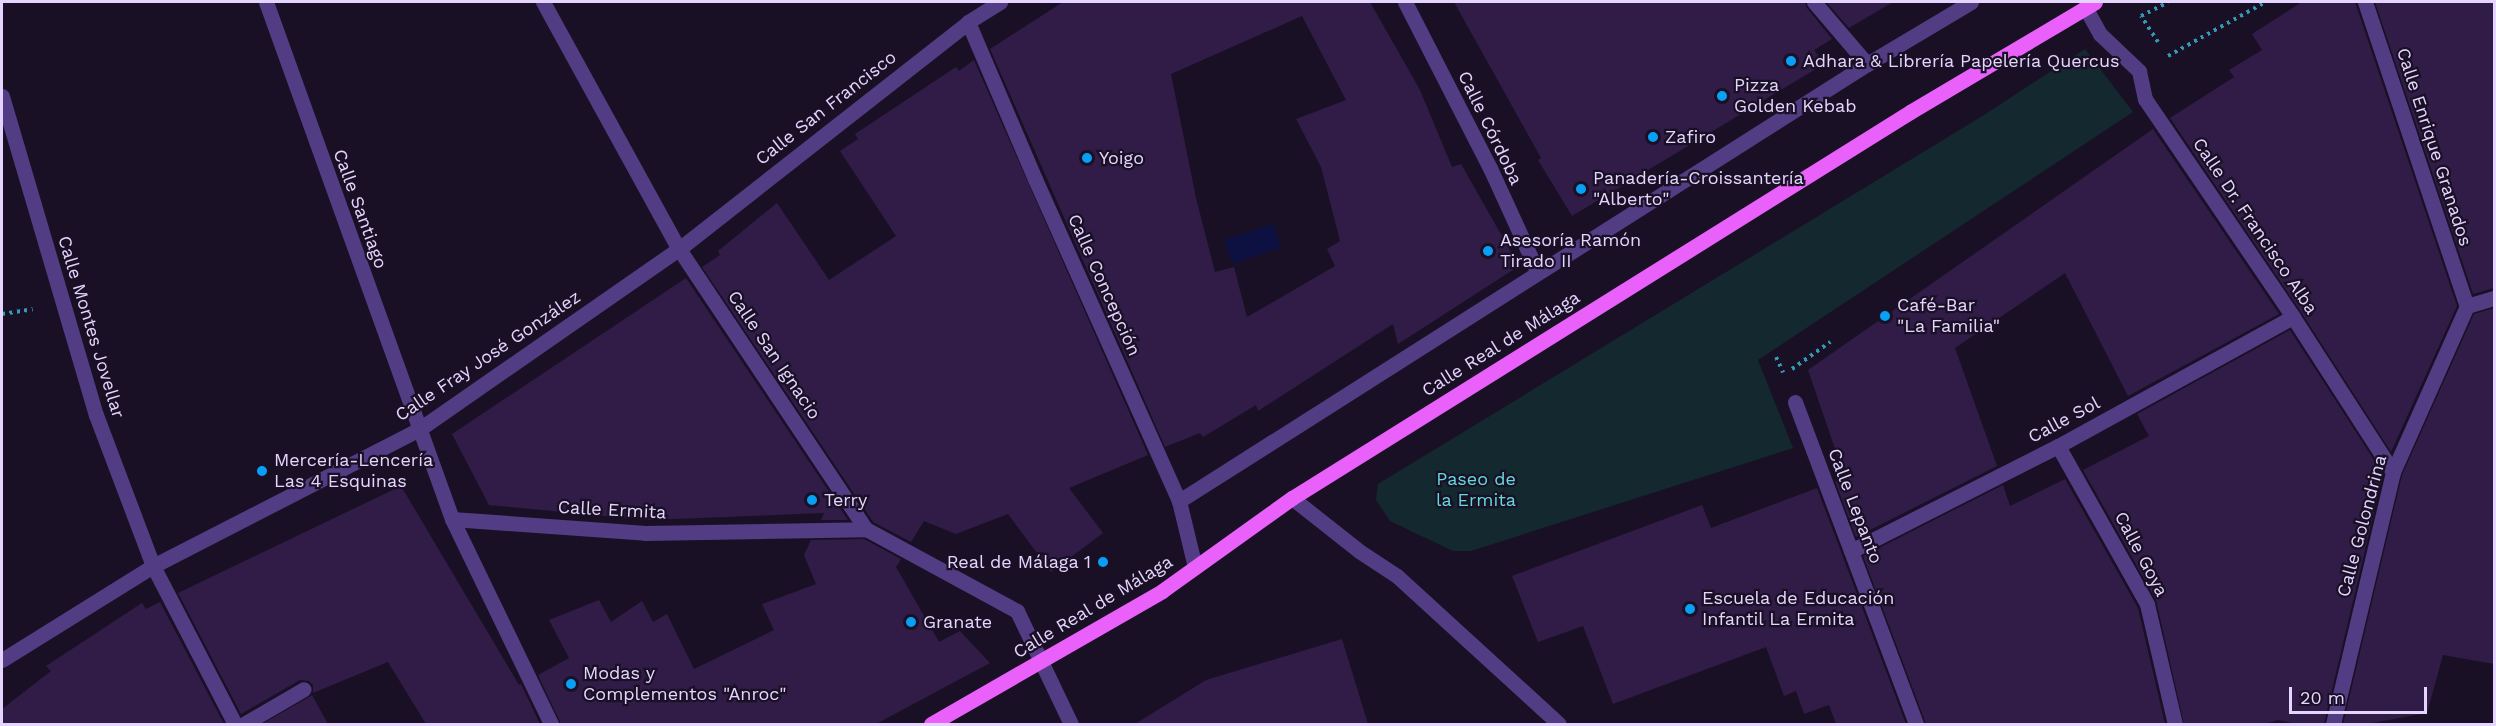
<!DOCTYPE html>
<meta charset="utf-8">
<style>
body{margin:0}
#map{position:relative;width:2496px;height:726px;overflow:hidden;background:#191025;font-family:"Work Sans",sans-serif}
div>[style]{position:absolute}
.green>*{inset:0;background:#13292f}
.water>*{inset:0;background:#0c1142;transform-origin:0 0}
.building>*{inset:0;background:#301c46}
.path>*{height:4px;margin-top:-2px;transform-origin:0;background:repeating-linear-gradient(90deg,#3399b4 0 3px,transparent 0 7.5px)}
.minor>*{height:15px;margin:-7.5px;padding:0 7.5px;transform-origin:7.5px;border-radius:7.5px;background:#523c83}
.major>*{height:15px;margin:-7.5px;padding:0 7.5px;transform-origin:7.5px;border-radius:7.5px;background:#ea60fa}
.dots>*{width:16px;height:16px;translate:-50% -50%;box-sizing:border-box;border:3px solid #191025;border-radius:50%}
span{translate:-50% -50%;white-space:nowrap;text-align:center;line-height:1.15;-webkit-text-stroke:4.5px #191025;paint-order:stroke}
.poi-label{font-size:18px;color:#e5d5fe}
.left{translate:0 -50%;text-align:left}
.right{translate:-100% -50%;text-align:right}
.street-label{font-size:18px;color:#e5d5fe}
.park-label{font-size:18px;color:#63dadc}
.frame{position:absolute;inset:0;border:3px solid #e5d5fe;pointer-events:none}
.scale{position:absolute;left:2289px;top:687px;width:138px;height:27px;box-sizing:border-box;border:3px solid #e5d5fe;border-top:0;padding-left:8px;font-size:18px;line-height:21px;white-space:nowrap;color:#e5d5fe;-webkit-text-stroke:4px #191025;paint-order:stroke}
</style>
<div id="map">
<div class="green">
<i style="clip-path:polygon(2085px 49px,2133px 112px,1758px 360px,1793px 448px,1471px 551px,1453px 551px,1390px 521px,1376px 500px,1378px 484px,1984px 115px)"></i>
</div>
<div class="water">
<i style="left:1273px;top:224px;width:25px;height:51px;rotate:72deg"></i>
</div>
<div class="building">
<i style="clip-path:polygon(evenodd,1063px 2px,1370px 2px,1420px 90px,1452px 167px,1461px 164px,1519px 266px,1398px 344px,1393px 324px,1258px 411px,1256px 405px,1203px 437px,1200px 433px,1165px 447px,990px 49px,1063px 2px,1302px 16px,1346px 100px,1296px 119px,1321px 167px,1340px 241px,1327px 249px,1335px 266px,1247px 317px,1234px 267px,1215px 272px,1196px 198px,1171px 74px,1302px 16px)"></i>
<i style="clip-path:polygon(1454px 2px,1805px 2px,1807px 8px,1832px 39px,1814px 50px,1824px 64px,1572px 216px,1538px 160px,1541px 158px)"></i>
<i style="clip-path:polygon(1826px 2px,1893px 2px,1849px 28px)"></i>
<i style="clip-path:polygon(2302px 2px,2355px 2px,2457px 306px,2391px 452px,2301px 312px,2170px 118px,2234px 77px,2229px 70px,2262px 50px,2252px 34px)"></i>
<i style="clip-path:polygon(2375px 2px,2494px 2px,2494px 288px,2473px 294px)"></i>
<i style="clip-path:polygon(974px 60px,1148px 455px,1069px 488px,1103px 533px,1051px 572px,1008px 514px,956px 534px,924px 521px,911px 542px,873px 522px,702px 267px,720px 255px,718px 251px,777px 203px,829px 280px,896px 236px,840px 151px,858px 139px,855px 134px,956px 67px,959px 71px)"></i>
<i style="clip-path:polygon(2153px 129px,2279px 314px,2128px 396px,2065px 273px,1955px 348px,1997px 466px,1856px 537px,1835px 481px,1845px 478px,1808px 370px)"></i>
<i style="clip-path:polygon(686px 278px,848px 520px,821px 520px,824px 513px,648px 520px,489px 505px,452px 434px)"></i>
<i style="clip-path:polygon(2494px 308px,2494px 664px,2443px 655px,2427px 713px,2366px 724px,2343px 724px,2402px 475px,2474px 314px)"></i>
<i style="clip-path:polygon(2290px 330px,2383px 474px,2324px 724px,2297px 724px,2278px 720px,2264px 724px,2184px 724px,2156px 600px,2083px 470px,2149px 436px,2137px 414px)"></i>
<i style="clip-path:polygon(2065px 479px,2138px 608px,2165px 724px,1926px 724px,1863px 556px,2003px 485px,2010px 506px)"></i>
<i style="clip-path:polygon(401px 486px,519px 685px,521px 684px,540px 724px,426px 724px,388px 662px,313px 693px,313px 685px,309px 681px,300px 680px,241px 714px,178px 593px)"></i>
<i style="clip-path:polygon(1817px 488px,1906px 724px,1836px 724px,1829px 705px,1804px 714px,1796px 691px,1784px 696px,1766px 647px,1613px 704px,1583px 626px,1538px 642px,1512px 576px,1702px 505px,1711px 528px)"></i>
<i style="clip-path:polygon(864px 539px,901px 559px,896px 567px,939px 642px,960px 631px,990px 663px,876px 724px,561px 724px,538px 675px,569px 658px,549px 620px,599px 600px,611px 622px,642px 601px,653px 622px,667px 614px,694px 669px,774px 630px,762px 604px,816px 584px,804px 555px,811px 540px)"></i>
<i style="clip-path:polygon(160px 602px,224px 724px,2px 724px,2px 709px,51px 671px,46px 666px,142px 603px,146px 609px)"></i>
<i style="clip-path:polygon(1342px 639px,1368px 724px,1135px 724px,1206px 680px)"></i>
<i style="clip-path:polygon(312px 695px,328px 724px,262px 724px,309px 697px)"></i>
</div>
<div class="path">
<i style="left:2158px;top:42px;width:31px;rotate:-123deg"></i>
<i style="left:2141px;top:16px;width:30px;rotate:-27deg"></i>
<i style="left:2168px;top:56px;width:112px;rotate:-28.9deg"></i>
<i style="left:2px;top:314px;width:31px;rotate:-9deg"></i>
<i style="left:1776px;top:357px;width:17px;rotate:65deg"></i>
<i style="left:1792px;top:369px;width:47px;rotate:-35.4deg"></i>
</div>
<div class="minor">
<i style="left:266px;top:2px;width:549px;rotate:70.21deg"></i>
<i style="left:452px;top:519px;width:194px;rotate:4.1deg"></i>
<i style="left:645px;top:533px;width:221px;rotate:-1deg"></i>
<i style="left:543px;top:2px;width:282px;rotate:61.2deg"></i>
<i style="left:679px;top:249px;width:337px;rotate:56.3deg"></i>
<i style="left:866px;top:529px;width:172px;rotate:28.5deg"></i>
<i style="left:1017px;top:611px;width:125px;rotate:64.5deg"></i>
<i style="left:1405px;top:2px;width:186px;rotate:62.9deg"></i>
<i style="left:1490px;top:168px;width:115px;rotate:65.4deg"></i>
<i style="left:1814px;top:2px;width:82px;rotate:49.5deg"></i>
<i style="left:2365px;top:2px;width:321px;rotate:71.5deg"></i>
<i style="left:2085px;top:7px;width:31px;rotate:61deg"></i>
<i style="left:2100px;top:34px;width:54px;rotate:43.5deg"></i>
<i style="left:2139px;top:71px;width:29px;rotate:78deg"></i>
<i style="left:2145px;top:99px;width:263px;rotate:55.8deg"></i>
<i style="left:2293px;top:317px;width:184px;rotate:57.2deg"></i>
<i style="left:968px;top:22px;width:171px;rotate:66.9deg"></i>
<i style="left:1035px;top:179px;width:353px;rotate:65.9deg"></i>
<i style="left:1179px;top:501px;width:68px;rotate:76.4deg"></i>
<i style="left:2px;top:96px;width:333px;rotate:73.6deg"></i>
<i style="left:96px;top:415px;width:161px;rotate:69.3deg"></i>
<i style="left:153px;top:566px;width:178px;rotate:62.6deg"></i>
<i style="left:1795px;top:402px;width:344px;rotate:69.4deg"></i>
<i style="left:2058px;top:446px;width:181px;rotate:60.6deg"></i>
<i style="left:2147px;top:604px;width:123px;rotate:76.9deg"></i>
<i style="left:1292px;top:498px;width:85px;rotate:38.3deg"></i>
<i style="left:1359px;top:551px;width:45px;rotate:33.3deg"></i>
<i style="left:1397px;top:576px;width:219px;rotate:42.4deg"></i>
<i style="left:1179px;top:501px;width:815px;rotate:-32.42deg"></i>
<i style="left:1867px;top:64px;width:121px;rotate:-30.8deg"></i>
<i style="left:452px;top:519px;width:228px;rotate:64.2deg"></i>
<i style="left:1851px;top:551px;width:232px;rotate:-26.9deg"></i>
<i style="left:2058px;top:446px;width:268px;rotate:-28.8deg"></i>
<i style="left:2px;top:660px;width:178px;rotate:-31.9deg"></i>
<i style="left:153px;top:566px;width:301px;rotate:-27.2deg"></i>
<i style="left:421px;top:428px;width:314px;rotate:-34.8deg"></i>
<i style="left:679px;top:249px;width:367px;rotate:-38.1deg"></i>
<i style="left:968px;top:22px;width:38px;rotate:-32deg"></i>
<i style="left:244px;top:724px;width:69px;rotate:-30.3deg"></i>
<i style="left:2333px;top:724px;width:259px;rotate:-76.6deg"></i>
<i style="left:2393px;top:472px;width:182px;rotate:-66deg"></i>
<i style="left:2467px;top:306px;width:28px;rotate:-17deg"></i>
</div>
<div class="major">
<i style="left:931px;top:724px;width:267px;rotate:-29.9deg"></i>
<i style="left:1162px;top:591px;width:160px;rotate:-35.6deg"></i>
<i style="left:1292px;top:498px;width:729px;rotate:-31.99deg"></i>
<i style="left:1910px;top:112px;width:215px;rotate:-30.7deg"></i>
</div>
<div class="dots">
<i style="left:1791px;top:61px;background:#089ff7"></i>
<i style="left:1722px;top:96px;background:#089ff7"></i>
<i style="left:1653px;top:137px;background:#089ff7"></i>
<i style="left:1087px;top:158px;background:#089ff7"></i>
<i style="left:1581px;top:189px;background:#089ff7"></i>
<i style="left:1488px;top:251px;background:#089ff7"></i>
<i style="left:1885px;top:316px;background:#089ff7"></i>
<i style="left:262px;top:471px;background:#089ff7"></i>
<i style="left:812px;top:500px;background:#089ff7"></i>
<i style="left:1103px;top:562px;background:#089ff7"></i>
<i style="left:1690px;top:609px;background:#089ff7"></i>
<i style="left:911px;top:622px;background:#089ff7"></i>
<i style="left:571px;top:684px;background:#089ff7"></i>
</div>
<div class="poi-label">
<span class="left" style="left:1803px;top:61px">Adhara &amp; Librería Papelería Quercus</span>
<span class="left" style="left:1734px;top:96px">Pizza<br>Golden Kebab</span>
<span class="left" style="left:1665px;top:137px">Zafiro</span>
<span class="left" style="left:1099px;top:158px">Yoigo</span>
<span class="left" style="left:1593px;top:189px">Panadería-Croissantería<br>"Alberto"</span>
<span class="left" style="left:1500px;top:251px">Asesoría Ramón<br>Tirado II</span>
<span class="left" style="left:1897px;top:316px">Café-Bar<br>"La Familia"</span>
<span class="left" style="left:274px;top:471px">Mercería-Lencería<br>Las 4 Esquinas</span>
<span class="left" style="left:824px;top:500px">Terry</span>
<span class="right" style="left:1091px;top:562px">Real de Málaga 1</span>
<span class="left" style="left:1702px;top:609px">Escuela de Educación<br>Infantil La Ermita</span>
<span class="left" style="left:923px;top:622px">Granate</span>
<span class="left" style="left:583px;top:684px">Modas y<br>Complementos "Anroc"</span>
</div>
<div class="street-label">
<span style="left:826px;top:108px;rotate:-38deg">Calle San Francisco</span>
<span style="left:1490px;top:128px;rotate:64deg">Calle Córdoba</span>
<span style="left:2434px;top:147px;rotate:72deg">Calle Enrique Granados</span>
<span style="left:360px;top:209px;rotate:70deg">Calle Santiago</span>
<span style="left:2255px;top:226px;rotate:56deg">Calle Dr. Francisco Alba</span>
<span style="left:1104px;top:285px;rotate:66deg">Calle Concepción</span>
<span style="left:91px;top:327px;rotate:73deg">Calle Montes Jovellar</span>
<span style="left:1501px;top:344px;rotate:-32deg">Calle Real de Málaga</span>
<span style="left:774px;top:355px;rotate:56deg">Calle San Ignacio</span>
<span style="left:488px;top:356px;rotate:-34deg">Calle Fray José González</span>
<span style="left:2064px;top:420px;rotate:-28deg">Calle Sol</span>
<span style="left:1855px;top:506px;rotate:69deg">Calle Lepanto</span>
<span style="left:612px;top:510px;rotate:3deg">Calle Ermita</span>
<span style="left:2362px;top:526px;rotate:-75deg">Calle Golondrina</span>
<span style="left:2141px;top:554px;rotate:62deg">Calle Goya</span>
<span style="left:1093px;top:607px;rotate:-31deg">Calle Real de Málaga</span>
</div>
<div class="park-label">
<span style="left:1476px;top:490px">Paseo de<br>la Ermita</span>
</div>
<div class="frame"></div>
<div class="scale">20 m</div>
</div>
